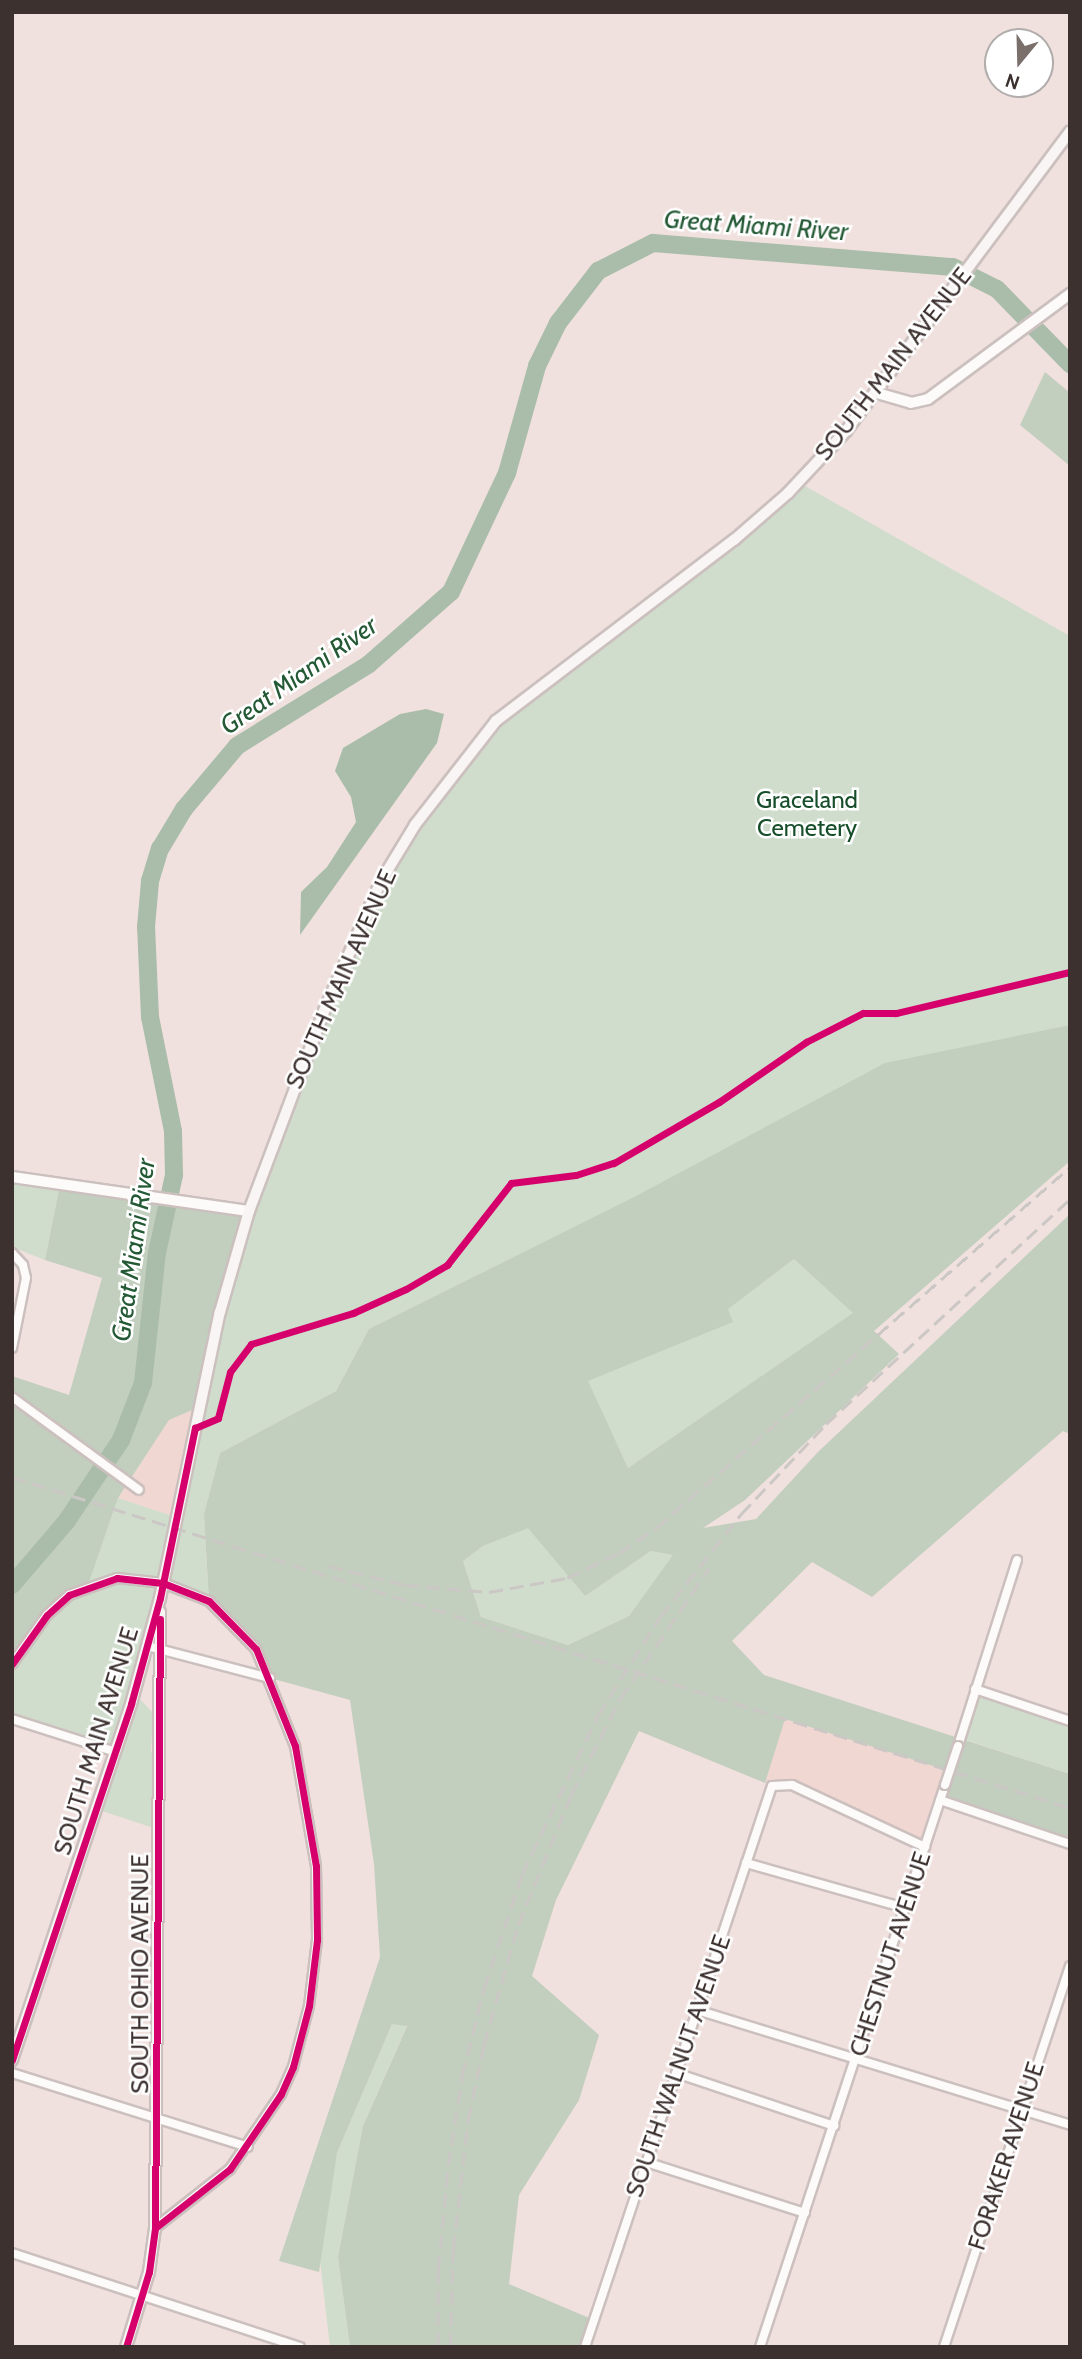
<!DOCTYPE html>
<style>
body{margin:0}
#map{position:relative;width:1082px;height:2359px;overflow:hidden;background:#f0e1de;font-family:Cabin,sans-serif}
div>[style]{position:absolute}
.built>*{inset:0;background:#f1d7d2}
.green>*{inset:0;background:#d0ddcc}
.forest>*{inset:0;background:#c2cebe}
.water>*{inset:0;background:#aabdaa}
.river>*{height:18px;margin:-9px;padding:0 9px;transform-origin:9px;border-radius:9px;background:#aabdaa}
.roads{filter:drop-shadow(2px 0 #cbc0be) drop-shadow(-2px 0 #cbc0be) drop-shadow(0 2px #cbc0be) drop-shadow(0 -2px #cbc0be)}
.minor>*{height:8px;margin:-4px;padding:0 4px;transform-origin:4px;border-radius:4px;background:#fdfafa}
.tertiary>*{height:10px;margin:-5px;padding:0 5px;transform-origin:5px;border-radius:5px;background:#fdfafa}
.secondary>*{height:10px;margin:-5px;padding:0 5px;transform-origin:5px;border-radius:5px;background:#f9f5f4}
.rail>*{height:2.5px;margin-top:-1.25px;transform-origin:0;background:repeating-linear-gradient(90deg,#cbc7c5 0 14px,transparent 0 21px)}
.bridges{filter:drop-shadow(2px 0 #cbc0be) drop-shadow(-2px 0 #cbc0be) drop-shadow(0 2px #cbc0be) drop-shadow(0 -2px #cbc0be)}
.minor-bridge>*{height:8px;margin:-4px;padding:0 4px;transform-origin:4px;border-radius:4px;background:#fdfafa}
.cycleway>*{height:7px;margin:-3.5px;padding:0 3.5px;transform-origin:3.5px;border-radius:3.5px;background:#d6006c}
span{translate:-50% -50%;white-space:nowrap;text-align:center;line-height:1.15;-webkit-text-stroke:5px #fff;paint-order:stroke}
.street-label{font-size:24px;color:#3c312f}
.park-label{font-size:24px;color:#164e2a}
.water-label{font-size:26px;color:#245935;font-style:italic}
.frame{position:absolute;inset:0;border:14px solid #3c312f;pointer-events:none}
.north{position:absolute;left:984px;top:28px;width:70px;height:70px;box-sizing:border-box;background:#fff;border:2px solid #b1adac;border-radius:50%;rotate:199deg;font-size:19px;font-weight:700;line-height:28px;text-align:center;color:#3c312f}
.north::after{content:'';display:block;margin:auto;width:24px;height:32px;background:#7b6f6c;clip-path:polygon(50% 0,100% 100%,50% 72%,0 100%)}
</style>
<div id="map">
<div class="built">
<i style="clip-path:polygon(199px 1407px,176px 1517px,118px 1498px,169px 1420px)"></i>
<i style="clip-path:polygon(784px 1719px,950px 1771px,925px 1847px,792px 1785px,765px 1783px)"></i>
</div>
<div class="green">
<i style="clip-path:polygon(798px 482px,1070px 636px,1070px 1025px,885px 1064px,637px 1196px,369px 1329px,336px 1391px,220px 1453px,204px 1514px,209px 1601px,163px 1583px,132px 1704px,141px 1700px,153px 1713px,151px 1751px,160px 1773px,160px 1830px,96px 1809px,116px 1753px,12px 1719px,12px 1664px,47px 1615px,88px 1584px,118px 1498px,176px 1517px,249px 1211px,381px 881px,496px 721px,698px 567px)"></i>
<i style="clip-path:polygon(12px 1177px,60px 1184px,45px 1260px,12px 1247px)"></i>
<i style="clip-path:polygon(794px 1259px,854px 1313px,628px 1468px,587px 1381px,732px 1322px,727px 1309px)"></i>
<i style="clip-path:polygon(528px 1527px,585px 1596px,651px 1551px,674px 1555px,629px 1616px,568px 1645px,481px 1617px,463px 1561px,483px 1546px)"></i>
<i style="clip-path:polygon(975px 1689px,1070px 1721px,1070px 1774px,960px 1738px)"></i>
<i style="clip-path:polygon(392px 2024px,407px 2025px,363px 2126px,338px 2257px,350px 2347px,330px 2347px,319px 2252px,337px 2153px)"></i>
</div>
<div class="forest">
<i style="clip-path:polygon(1045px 372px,1070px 393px,1070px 466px,1020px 425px)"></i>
<i style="clip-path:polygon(evenodd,1070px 1025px,1070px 1161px,874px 1331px,899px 1354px,745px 1500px,703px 1528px,756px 1519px,818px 1452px,1070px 1214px,1070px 1434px,1063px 1431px,872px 1597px,812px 1562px,732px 1641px,764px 1675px,1070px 1774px,1070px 1844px,940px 1800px,949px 1771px,785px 1719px,765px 1783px,639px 1731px,556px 1900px,532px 1976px,599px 2035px,579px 2100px,519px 2195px,509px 2284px,594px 2320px,585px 2347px,350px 2347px,338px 2257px,363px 2126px,407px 2026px,392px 2024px,337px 2153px,319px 2272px,279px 2261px,380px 1957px,374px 1864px,350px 1700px,270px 1678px,256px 1649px,209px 1601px,204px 1514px,220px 1453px,336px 1391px,369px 1329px,636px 1196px,885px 1063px,1070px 1025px,794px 1259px,853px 1313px,628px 1468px,588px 1381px,733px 1322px,728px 1309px,794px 1259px,1070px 1025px,528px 1528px,585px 1596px,651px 1551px,673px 1555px,629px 1616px,568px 1645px,481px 1617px,463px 1561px,483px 1546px,528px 1528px)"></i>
<i style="clip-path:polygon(60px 1184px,249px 1211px,199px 1407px,169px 1420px,118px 1498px,88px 1585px,47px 1615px,12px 1664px,12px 1376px,69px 1395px,102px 1278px,45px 1260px)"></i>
</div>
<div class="water">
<i style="clip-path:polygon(426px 709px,444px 714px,437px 743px,300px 935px,301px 892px,327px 867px,356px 822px,351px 797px,335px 771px,343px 748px,400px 714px)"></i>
</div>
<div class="river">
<i style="left:12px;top:1585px;width:83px;rotate:-49.4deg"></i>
<i style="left:66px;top:1522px;width:99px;rotate:-56.1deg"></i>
<i style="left:121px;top:1440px;width:61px;rotate:-68.9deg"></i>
<i style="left:143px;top:1383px;width:131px;rotate:-83.9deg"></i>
<i style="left:157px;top:1253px;width:80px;rotate:-77.7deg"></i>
<i style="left:174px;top:1175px;width:44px;rotate:-91.3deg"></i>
<i style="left:173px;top:1131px;width:116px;rotate:-101.4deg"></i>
<i style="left:150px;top:1017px;width:90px;rotate:-92.5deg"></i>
<i style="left:146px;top:927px;width:46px;rotate:-85deg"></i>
<i style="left:150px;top:881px;width:34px;rotate:-73deg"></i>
<i style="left:160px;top:849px;width:47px;rotate:-59deg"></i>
<i style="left:184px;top:809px;width:82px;rotate:-49.9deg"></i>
<i style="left:237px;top:746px;width:155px;rotate:-31.8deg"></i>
<i style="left:369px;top:664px;width:109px;rotate:-41.3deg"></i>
<i style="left:451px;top:592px;width:132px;rotate:-64.8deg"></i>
<i style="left:507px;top:473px;width:111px;rotate:-74.3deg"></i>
<i style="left:537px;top:366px;width:48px;rotate:-64deg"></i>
<i style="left:558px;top:323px;width:66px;rotate:-52.4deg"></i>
<i style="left:598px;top:271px;width:62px;rotate:-27deg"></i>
<i style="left:653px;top:243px;width:301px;rotate:4.6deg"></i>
<i style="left:953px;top:267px;width:49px;rotate:26.6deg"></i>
<i style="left:997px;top:289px;width:105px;rotate:45.8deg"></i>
</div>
<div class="roads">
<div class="minor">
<i style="left:12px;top:1253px;width:16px;rotate:47deg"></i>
<i style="left:23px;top:1265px;width:13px;rotate:77deg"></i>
<i style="left:26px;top:1278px;width:71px;rotate:101.3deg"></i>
<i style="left:12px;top:1397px;width:157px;rotate:36.2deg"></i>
<i style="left:147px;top:1646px;width:127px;rotate:14.6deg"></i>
<i style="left:12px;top:1664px;width:60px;rotate:-54.5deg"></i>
<i style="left:47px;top:1615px;width:30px;rotate:-42deg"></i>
<i style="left:69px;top:1595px;width:51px;rotate:-19.5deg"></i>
<i style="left:117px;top:1578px;width:46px;rotate:6.2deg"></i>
<i style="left:163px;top:1583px;width:49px;rotate:21.4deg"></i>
<i style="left:209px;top:1601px;width:67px;rotate:45.6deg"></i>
<i style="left:256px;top:1649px;width:105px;rotate:68.1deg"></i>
<i style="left:295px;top:1746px;width:122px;rotate:80.1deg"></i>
<i style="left:316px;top:1866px;width:74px;rotate:89.2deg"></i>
<i style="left:317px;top:1940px;width:66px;rotate:96.9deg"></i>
<i style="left:309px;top:2006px;width:63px;rotate:104.7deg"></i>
<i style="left:293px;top:2067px;width:30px;rotate:114deg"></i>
<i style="left:281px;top:2094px;width:91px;rotate:124.2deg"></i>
<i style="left:230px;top:2169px;width:95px;rotate:141.8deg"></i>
<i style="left:975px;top:1689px;width:100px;rotate:18.6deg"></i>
<i style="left:12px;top:1719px;width:109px;rotate:17.6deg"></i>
<i style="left:958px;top:1746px;width:195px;rotate:-72.4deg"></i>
<i style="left:940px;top:1800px;width:137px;rotate:18.7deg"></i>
<i style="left:746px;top:1863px;width:165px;rotate:15.8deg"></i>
<i style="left:697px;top:2010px;width:390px;rotate:17.1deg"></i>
<i style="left:12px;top:2073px;width:247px;rotate:17.4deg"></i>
<i style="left:676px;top:2073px;width:167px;rotate:18.5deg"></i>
<i style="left:646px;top:2162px;width:167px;rotate:17.8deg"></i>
<i style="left:12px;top:2253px;width:303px;rotate:18.1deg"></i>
<i style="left:585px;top:2347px;width:591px;rotate:-71.57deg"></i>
<i style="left:772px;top:1786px;width:20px;rotate:-3deg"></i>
<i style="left:792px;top:1785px;width:147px;rotate:25deg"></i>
<i style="left:760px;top:2347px;width:592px;rotate:-71.78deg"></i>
<i style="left:944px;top:2347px;width:401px;rotate:-71.7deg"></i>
</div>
<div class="tertiary">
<i style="left:877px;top:393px;width:35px;rotate:16deg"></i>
<i style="left:911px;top:403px;width:17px;rotate:-13deg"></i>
<i style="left:928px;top:399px;width:177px;rotate:-36.5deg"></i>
<i style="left:12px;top:1177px;width:239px;rotate:8.2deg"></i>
</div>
<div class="secondary">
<i style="left:12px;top:2060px;width:375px;rotate:-71.5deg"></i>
<i style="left:131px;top:1704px;width:110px;rotate:-74.7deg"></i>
<i style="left:160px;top:1598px;width:292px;rotate:-78.2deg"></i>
<i style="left:220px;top:1312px;width:105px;rotate:-74deg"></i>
<i style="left:249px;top:1211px;width:214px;rotate:-69.4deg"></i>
<i style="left:324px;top:1011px;width:142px;rotate:-66.3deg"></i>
<i style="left:381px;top:881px;width:66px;rotate:-58.7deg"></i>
<i style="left:415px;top:825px;width:132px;rotate:-52.1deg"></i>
<i style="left:496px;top:721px;width:299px;rotate:-37.3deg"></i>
<i style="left:734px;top:540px;width:72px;rotate:-41deg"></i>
<i style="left:788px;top:493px;width:85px;rotate:-46.9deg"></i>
<i style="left:846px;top:431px;width:374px;rotate:-53.2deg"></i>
<i style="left:126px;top:2347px;width:78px;rotate:-73deg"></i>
<i style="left:149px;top:2272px;width:44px;rotate:-82.2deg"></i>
<i style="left:155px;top:2228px;width:616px;rotate:-89.53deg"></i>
</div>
</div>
<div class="rail">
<i style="left:12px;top:1477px;width:1109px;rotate:17.37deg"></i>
<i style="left:329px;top:1566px;width:78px;rotate:14deg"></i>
<i style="left:405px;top:1585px;width:84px;rotate:4.8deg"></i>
<i style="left:489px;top:1592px;width:79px;rotate:-10.2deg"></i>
<i style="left:567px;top:1578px;width:58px;rotate:-25.7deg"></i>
<i style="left:619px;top:1553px;width:45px;rotate:-34deg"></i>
<i style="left:656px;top:1528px;width:549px;rotate:-41.09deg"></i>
<i style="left:438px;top:2347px;width:77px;rotate:-90deg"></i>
<i style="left:438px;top:2270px;width:104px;rotate:-84.5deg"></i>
<i style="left:448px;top:2166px;width:91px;rotate:-81.2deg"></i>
<i style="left:462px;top:2076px;width:91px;rotate:-76deg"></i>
<i style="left:484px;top:1988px;width:120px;rotate:-71.6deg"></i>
<i style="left:522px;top:1874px;width:176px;rotate:-64.5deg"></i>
<i style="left:598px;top:1715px;width:116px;rotate:-57.7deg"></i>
<i style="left:660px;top:1617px;width:131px;rotate:-51.8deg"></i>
<i style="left:741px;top:1514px;width:124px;rotate:-46.6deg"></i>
<i style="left:826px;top:1424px;width:332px;rotate:-42.7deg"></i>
<i style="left:450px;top:2347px;width:98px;rotate:-88.2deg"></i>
<i style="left:453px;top:2249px;width:130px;rotate:-83.4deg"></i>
<i style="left:468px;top:2120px;width:78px;rotate:-78.1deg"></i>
<i style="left:484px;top:2044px;width:124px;rotate:-74.1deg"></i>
<i style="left:518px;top:1925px;width:140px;rotate:-67.8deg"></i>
<i style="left:571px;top:1795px;width:108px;rotate:-63deg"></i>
<i style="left:620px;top:1699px;width:158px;rotate:-55.8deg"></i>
</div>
<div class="bridges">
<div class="minor-bridge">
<i style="left:945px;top:1785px;width:41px;rotate:-71.6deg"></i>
</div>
</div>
<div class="cycleway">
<i style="left:12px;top:1664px;width:60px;rotate:-54.5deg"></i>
<i style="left:47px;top:1615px;width:30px;rotate:-42deg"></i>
<i style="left:69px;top:1595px;width:51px;rotate:-19.5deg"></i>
<i style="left:117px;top:1578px;width:46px;rotate:6.2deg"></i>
<i style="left:163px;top:1583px;width:49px;rotate:21.4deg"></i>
<i style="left:209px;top:1601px;width:67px;rotate:45.6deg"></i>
<i style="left:256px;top:1649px;width:105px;rotate:68.1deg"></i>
<i style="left:295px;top:1746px;width:122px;rotate:80.1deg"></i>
<i style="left:316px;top:1866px;width:74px;rotate:89.2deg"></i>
<i style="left:317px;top:1940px;width:66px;rotate:96.9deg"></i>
<i style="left:309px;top:2006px;width:63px;rotate:104.7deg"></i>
<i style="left:293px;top:2067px;width:30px;rotate:114deg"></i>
<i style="left:281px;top:2094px;width:91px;rotate:124.2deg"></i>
<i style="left:230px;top:2169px;width:95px;rotate:141.8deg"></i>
<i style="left:12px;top:2060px;width:375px;rotate:-71.5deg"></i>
<i style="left:131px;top:1704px;width:110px;rotate:-74.7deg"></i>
<i style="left:160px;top:1598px;width:174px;rotate:-78.4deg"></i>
<i style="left:195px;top:1428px;width:25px;rotate:-23deg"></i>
<i style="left:218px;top:1418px;width:48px;rotate:-75.4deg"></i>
<i style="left:230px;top:1372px;width:35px;rotate:-53deg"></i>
<i style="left:251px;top:1344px;width:107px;rotate:-16.9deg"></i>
<i style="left:353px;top:1313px;width:58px;rotate:-24.4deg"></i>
<i style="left:406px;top:1289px;width:48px;rotate:-30.3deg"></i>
<i style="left:447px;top:1265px;width:104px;rotate:-52deg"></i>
<i style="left:511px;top:1183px;width:65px;rotate:-7deg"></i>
<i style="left:576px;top:1175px;width:40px;rotate:-18deg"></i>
<i style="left:614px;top:1163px;width:121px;rotate:-30.2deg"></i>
<i style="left:719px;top:1102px;width:106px;rotate:-34.6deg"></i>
<i style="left:806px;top:1042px;width:64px;rotate:-27deg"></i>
<i style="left:863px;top:1013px;width:33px"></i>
<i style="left:896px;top:1013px;width:179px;rotate:-13.3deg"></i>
<i style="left:126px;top:2347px;width:78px;rotate:-73deg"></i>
<i style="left:149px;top:2272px;width:44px;rotate:-82.2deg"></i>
<i style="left:155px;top:2228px;width:609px;rotate:-89.53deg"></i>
</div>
<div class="street-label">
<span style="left:893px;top:364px;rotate:-52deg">SOUTH MAIN AVENUE</span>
<span style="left:341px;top:979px;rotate:-66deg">SOUTH MAIN AVENUE</span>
<span style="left:96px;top:1741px;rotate:-73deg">SOUTH MAIN AVENUE</span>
<span style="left:890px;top:1954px;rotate:-72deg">CHESTNUT AVENUE</span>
<span style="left:140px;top:1974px;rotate:-90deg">SOUTH OHIO AVENUE</span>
<span style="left:678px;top:2066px;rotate:-71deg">SOUTH WALNUT AVENUE</span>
<span style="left:1006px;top:2156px;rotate:-72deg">FORAKER AVENUE</span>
</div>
<div class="park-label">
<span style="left:807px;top:814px">Graceland<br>Cemetery</span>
</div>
<div class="water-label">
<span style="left:756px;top:226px;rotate:4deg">Great Miami River</span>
<span style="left:299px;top:676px;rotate:-35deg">Great Miami River</span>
<span style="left:134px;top:1250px;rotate:-82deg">Great Miami River</span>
</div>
<div class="frame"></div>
<div class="north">N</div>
</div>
